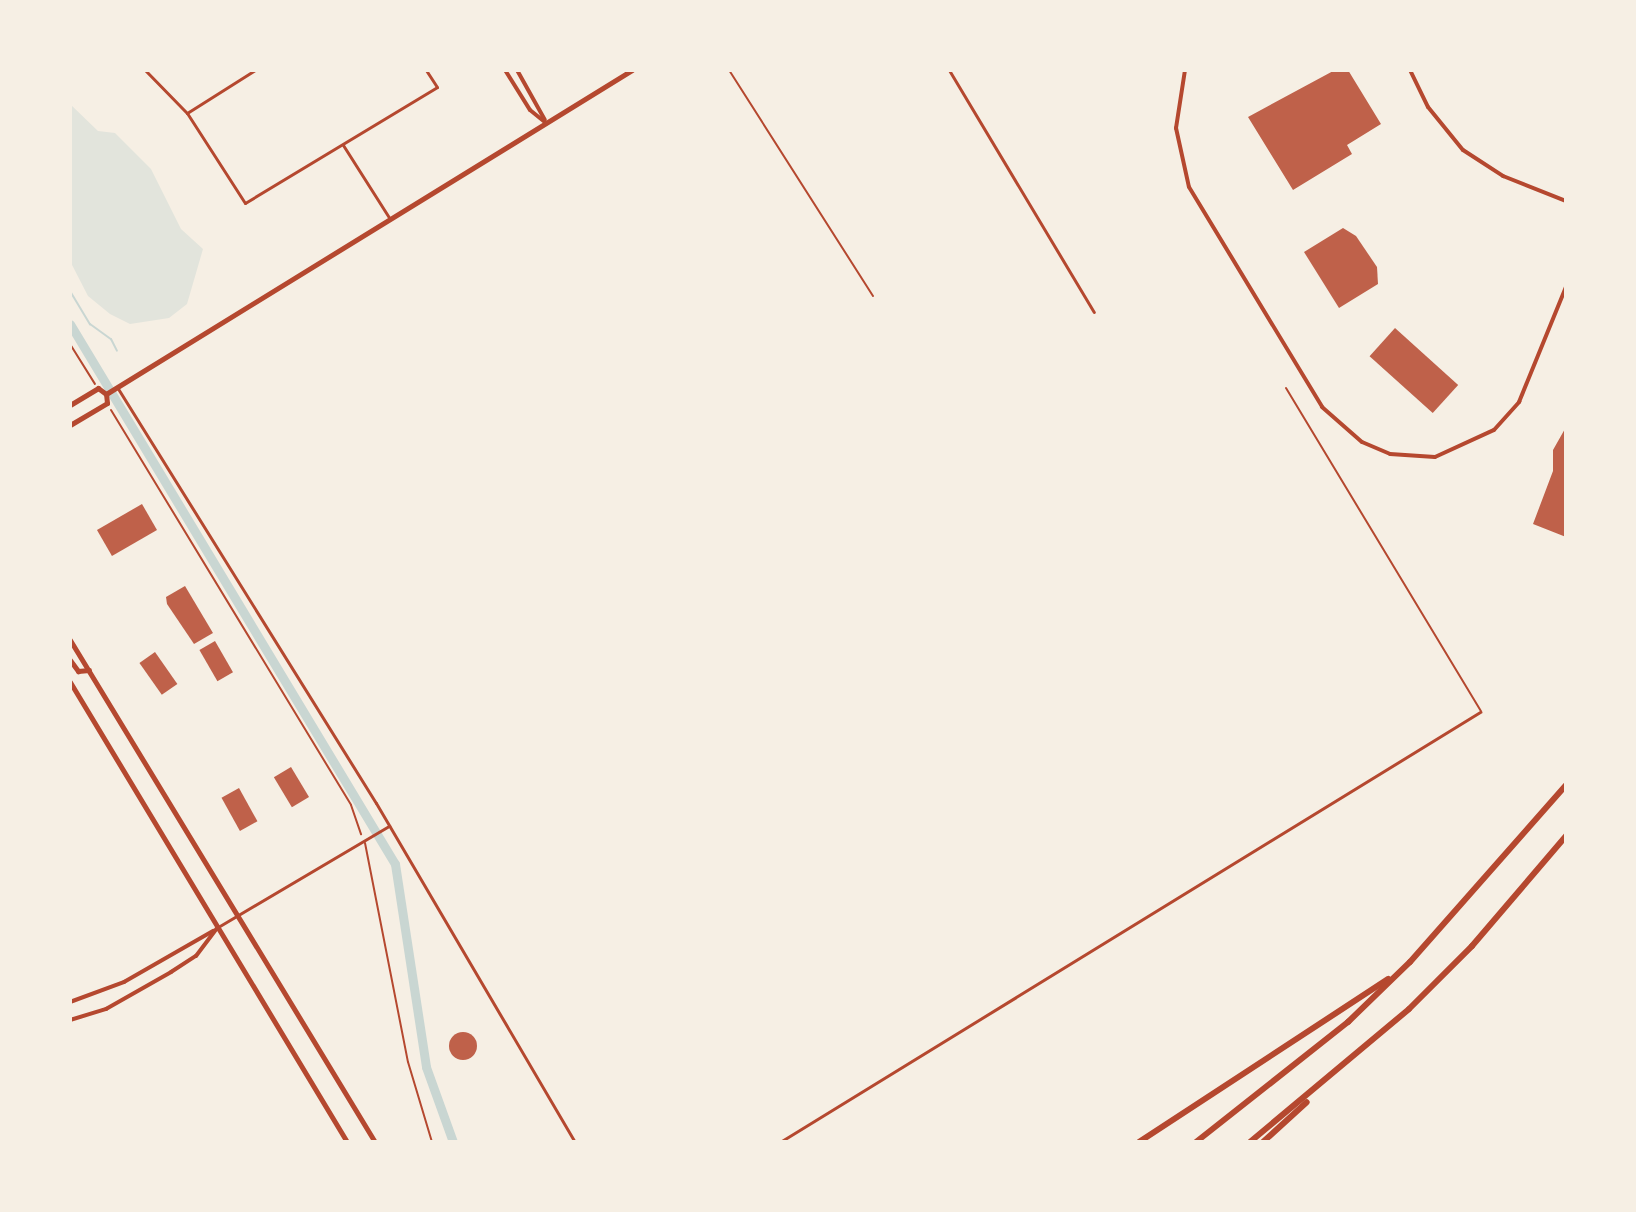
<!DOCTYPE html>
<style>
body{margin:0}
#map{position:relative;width:1636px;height:1212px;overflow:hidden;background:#f6efe4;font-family:Karla,sans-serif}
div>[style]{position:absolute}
.green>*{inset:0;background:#e2e4dc}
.stream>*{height:2px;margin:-1px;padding:0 1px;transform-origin:1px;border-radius:1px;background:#c9d6d2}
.canal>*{height:9px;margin:-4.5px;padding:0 4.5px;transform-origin:4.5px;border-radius:4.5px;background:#c9d6d2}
.building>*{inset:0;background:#bf614a;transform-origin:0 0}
.round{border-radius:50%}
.path>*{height:2px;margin:-1px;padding:0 1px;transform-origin:1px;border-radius:1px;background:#b5482f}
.service>*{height:2px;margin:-1px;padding:0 1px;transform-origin:1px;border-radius:1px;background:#b5482f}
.minor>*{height:3px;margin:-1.5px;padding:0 1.5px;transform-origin:1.5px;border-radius:1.5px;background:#b5482f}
.tertiary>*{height:4px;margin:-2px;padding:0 2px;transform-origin:2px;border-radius:2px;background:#b5482f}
.secondary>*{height:5px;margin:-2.5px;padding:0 2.5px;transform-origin:2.5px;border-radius:2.5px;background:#b5482f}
.motorway>*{height:6px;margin:-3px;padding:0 3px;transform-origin:3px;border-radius:3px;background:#b5482f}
span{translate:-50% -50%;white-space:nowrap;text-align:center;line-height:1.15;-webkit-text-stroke:8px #f6efe4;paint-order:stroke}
.frame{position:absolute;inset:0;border:72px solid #f6efe4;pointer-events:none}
</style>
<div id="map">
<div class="green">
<i style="clip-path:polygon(70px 104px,98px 131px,115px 133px,151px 169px,181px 229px,203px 249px,187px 304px,169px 318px,130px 324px,110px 314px,88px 296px,70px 261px)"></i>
</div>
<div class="stream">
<i style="left:70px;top:291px;width:39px;rotate:59deg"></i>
<i style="left:90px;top:324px;width:26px;rotate:36deg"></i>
<i style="left:111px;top:339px;width:13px;rotate:63deg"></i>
</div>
<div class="canal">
<i style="left:70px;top:324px;width:630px;rotate:58.96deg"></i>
<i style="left:395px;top:864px;width:205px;rotate:81.3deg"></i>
<i style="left:426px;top:1067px;width:80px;rotate:70.2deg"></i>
</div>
<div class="building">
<i style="clip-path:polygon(1335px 70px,1348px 70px,1381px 124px,1347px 145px,1352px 154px,1293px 190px,1248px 117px)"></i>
<i style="clip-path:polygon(1343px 228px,1356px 236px,1377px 267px,1378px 284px,1339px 308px,1304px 252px)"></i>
<i style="left:1395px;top:328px;width:85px;height:38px;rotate:42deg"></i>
<i style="clip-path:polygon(1566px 427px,1566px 537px,1533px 524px,1553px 471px,1553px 450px)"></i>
<i style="left:142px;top:504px;width:30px;height:52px;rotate:60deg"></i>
<i style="clip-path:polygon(185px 586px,213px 633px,194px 644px,167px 604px,166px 597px)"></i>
<i style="left:215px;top:641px;width:36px;height:18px;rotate:60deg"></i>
<i style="left:155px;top:652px;width:39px;height:19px;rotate:55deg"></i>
<i style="left:291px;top:767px;width:35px;height:20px;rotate:59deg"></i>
<i style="left:239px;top:788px;width:38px;height:20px;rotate:61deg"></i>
<i class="round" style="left:449px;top:1032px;width:28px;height:28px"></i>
</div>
<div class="path">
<i style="left:70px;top:344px;width:47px;rotate:58deg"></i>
<i style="left:111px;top:410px;width:462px;rotate:58.7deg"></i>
<i style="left:351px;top:805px;width:31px;rotate:71deg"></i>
</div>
<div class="service">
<i style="left:729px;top:70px;width:268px;rotate:57.5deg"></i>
<i style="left:1286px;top:388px;width:377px;rotate:58.9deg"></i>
<i style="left:365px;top:843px;width:223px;rotate:78.9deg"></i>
<i style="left:408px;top:1062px;width:84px;rotate:73.3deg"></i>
</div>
<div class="minor">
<i style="left:145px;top:70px;width:60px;rotate:45.7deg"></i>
<i style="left:187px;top:113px;width:107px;rotate:57.2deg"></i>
<i style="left:245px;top:203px;width:224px;rotate:-31.1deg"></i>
<i style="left:437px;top:87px;width:20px;rotate:-123deg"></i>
<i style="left:949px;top:70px;width:282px;rotate:59.1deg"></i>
<i style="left:187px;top:113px;width:80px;rotate:-32.3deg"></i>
<i style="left:343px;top:145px;width:88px;rotate:57.6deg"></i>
<i style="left:117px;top:387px;width:490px;rotate:58.1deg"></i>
<i style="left:376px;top:803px;width:393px;rotate:59.6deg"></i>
<i style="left:218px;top:927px;width:199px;rotate:-30.6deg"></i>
<i style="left:780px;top:1142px;width:822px;rotate:-31.56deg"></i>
</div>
<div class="tertiary">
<i style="left:505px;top:70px;width:47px;rotate:58deg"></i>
<i style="left:530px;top:110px;width:21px;rotate:39deg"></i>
<i style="left:517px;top:70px;width:57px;rotate:60.8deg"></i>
<i style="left:1185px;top:70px;width:59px;rotate:98.8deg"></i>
<i style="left:1176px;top:128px;width:60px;rotate:77.6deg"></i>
<i style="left:1189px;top:187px;width:257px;rotate:58.8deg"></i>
<i style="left:1322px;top:407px;width:53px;rotate:41.2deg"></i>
<i style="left:1362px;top:442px;width:30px;rotate:23deg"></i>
<i style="left:1390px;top:454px;width:45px;rotate:3.8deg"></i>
<i style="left:1435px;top:457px;width:65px;rotate:-24.6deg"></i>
<i style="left:1494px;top:430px;width:38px;rotate:-48deg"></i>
<i style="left:1519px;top:402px;width:124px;rotate:-67.8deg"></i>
<i style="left:1410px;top:70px;width:41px;rotate:64.1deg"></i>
<i style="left:1428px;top:107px;width:55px;rotate:50.9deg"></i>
<i style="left:1463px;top:150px;width:48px;rotate:33deg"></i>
<i style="left:1503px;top:176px;width:68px;rotate:21.6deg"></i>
<i style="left:70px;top:1002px;width:58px;rotate:-20.3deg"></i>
<i style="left:124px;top:982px;width:103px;rotate:-29.8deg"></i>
<i style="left:70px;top:1020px;width:38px;rotate:-17deg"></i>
<i style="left:106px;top:1009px;width:75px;rotate:-29.6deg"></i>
<i style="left:171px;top:972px;width:30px;rotate:-33deg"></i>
<i style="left:196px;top:956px;width:36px;rotate:-53deg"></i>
</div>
<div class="secondary">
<i style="left:106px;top:394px;width:618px;rotate:-31.63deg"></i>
<i style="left:70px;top:405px;width:33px;rotate:-31deg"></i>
<i style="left:98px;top:388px;width:10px;rotate:37deg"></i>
<i style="left:70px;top:425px;width:43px;rotate:-30.7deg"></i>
<i style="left:107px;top:403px;width:9px;rotate:-96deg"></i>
<i style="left:70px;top:640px;width:587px;rotate:58.72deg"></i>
<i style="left:70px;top:660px;width:14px;rotate:54deg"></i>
<i style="left:78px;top:671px;width:11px;rotate:-5deg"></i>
<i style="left:70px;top:682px;width:537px;rotate:58.94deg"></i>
</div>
<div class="motorway">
<i style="left:1139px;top:1142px;width:298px;rotate:-33.2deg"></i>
<i style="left:1196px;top:1142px;width:194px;rotate:-38.3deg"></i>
<i style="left:1348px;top:1022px;width:86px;rotate:-44.1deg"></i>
<i style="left:1410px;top:962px;width:236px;rotate:-48.6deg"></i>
<i style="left:1250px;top:1142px;width:207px;rotate:-39.9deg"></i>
<i style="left:1409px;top:1009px;width:89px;rotate:-45deg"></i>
<i style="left:1472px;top:946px;width:145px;rotate:-49.5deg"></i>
<i style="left:1263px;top:1142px;width:59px;rotate:-42.3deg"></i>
</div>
<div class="frame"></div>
</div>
